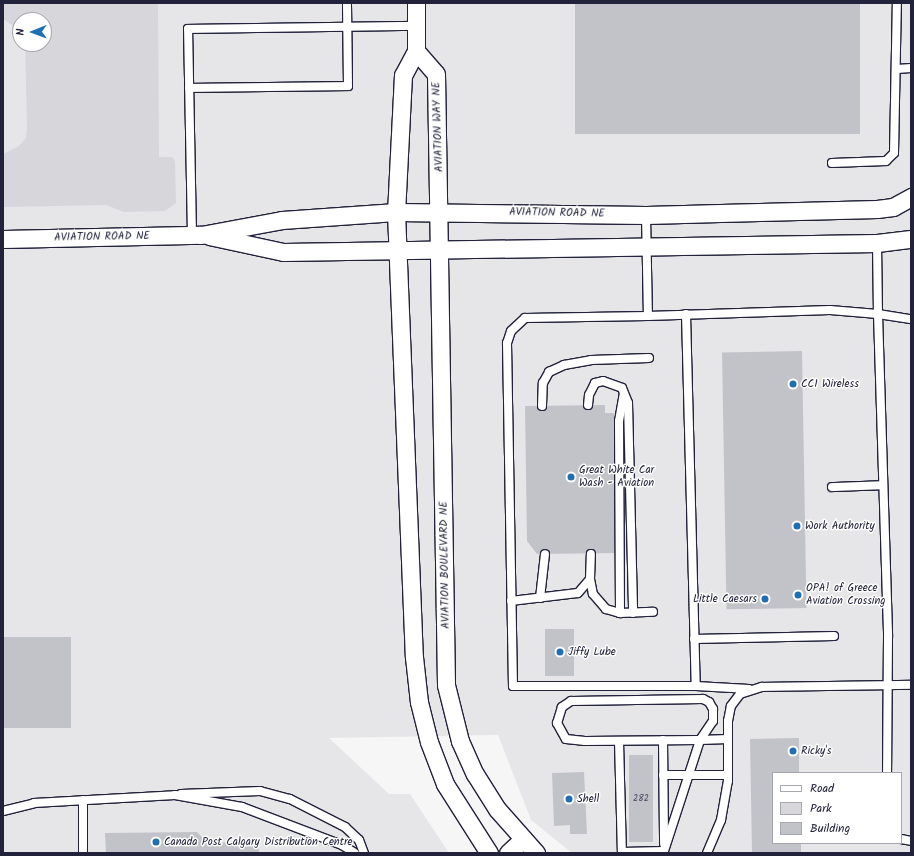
<!DOCTYPE html>
<style>
body{margin:0}
#map{position:relative;width:914px;height:856px;overflow:hidden;background:#f6f6f7;font-family:Kalam,sans-serif}
div>[style]{position:absolute}
.built>*{inset:0;background:#e6e6e9}
.green>*{inset:0;background:#d7d7db}
.building>*{inset:0;background:#c2c2c9;transform-origin:0 0}
.roads{filter:drop-shadow(1px 0 #22223b) drop-shadow(-1px 0 #22223b) drop-shadow(0 1px #22223b) drop-shadow(0 -1px #22223b)}
.lane>*{height:8px;margin:-4px;padding:0 4px;transform-origin:4px;border-radius:4px;background:#fff}
.street>*{height:17px;margin:-8.5px;padding:0 8.5px;transform-origin:8.5px;border-radius:8.5px;background:#fff}
.dots>*{width:11px;height:11px;translate:-50% -50%;box-sizing:border-box;border:2px solid #fff;border-radius:50%}
span{translate:-50% -50%;white-space:nowrap;text-align:center;line-height:1.15;-webkit-text-stroke:3px #fff;paint-order:stroke}
.number-label{font-size:9px;color:#4a4a5e}
.number-label span{-webkit-text-stroke-width:0}
.street-label{font-size:11px;color:#22223b}
.poi-label{font-size:11px;color:#22223b}
.left{translate:0 -50%;text-align:left}
.right{translate:-100% -50%;text-align:right}
.frame{position:absolute;inset:0;border:4px solid #22223b;pointer-events:none}
.legend{position:absolute;left:772px;top:772px;width:130px;height:72px;box-sizing:border-box;background:#fff;border:1px solid #a7a7b1;margin:0;padding:5px 7px;list-style:none;font-size:12px;color:#22223b}
.legend li{display:flex;align-items:center;gap:8px;height:20px}
.legend b{width:20px;border:1px solid #a7a7b1}
.north{position:absolute;left:12px;top:12px;width:40px;height:40px;box-sizing:border-box;background:#fff;border:1px solid #a7a7b1;border-radius:50%;rotate:269deg;font-size:11px;font-weight:700;line-height:16px;text-align:center;color:#22223b}
.north::after{content:'';display:block;margin:auto;width:14px;height:18px;background:#1f6fb2;clip-path:polygon(50% 0,100% 100%,50% 72%,0 100%)}
</style>
<div id="map">
<div class="built">
<i style="clip-path:polygon(evenodd,3px 3px,911px 3px,911px 853px,572px 853px,531px 820px,498px 735px,329px 738px,389px 794px,410px 794px,449px 853px,3px 853px,3px 3px,20px 20px,44px 20px,44px 44px,20px 44px,20px 20px,3px 3px,773px 773px,901px 773px,901px 843px,773px 843px,773px 773px)"></i>
</div>
<div class="green">
<i style="clip-path:polygon(3px 3px,158px 3px,159px 157px,172px 157px,175px 161px,176px 203px,165px 211px,124px 212px,106px 205px,3px 207px,3px 154px,19px 146px,26px 138px,27px 127px,25px 44px,44px 44px,44px 20px,20px 20px,20px 30px,3px 19px)"></i>
</div>
<div class="building">
<i style="left:575px;top:3px;width:285px;height:131px"></i>
<i style="left:802px;top:351px;width:257px;height:80px;rotate:89deg"></i>
<i style="clip-path:polygon(605px 405px,605px 413px,614px 413px,617px 553px,537px 554px,527px 541px,525px 406px)"></i>
<i style="left:545px;top:629px;width:29px;height:47px"></i>
<i style="left:71px;top:637px;width:91px;height:68px;rotate:90deg"></i>
<i style="clip-path:polygon(799px 738px,799px 773px,773px 773px,773px 843px,801px 843px,801px 853px,752px 853px,750px 739px)"></i>
<i style="left:629px;top:755px;width:24px;height:87px"></i>
<i style="clip-path:polygon(584px 772px,587px 834px,570px 834px,570px 825px,554px 826px,552px 773px)"></i>
<i style="clip-path:polygon(197px 832px,208px 843px,258px 841px,259px 853px,106px 853px,105px 833px)"></i>
</div>
<div class="roads">
<div class="lane">
<i style="left:897px;top:69px;width:14px;rotate:-4deg"></i>
<i style="left:189px;top:88px;width:159px;rotate:-0.7deg"></i>
<i style="left:348px;top:86px;width:83px;rotate:-90.7deg"></i>
<i style="left:832px;top:163px;width:54px;rotate:-2.1deg"></i>
<i style="left:886px;top:161px;width:11px;rotate:-45deg"></i>
<i style="left:894px;top:153px;width:150px;rotate:-88.9deg"></i>
<i style="left:646px;top:215px;width:101px;rotate:88.9deg"></i>
<i style="left:648px;top:316px;width:182px;rotate:-1.9deg"></i>
<i style="left:830px;top:310px;width:48px;rotate:4.8deg"></i>
<i style="left:878px;top:314px;width:323px;rotate:88.2deg"></i>
<i style="left:888px;top:637px;width:136px;rotate:90.4deg"></i>
<i style="left:192px;top:235px;width:206px;rotate:-91.1deg"></i>
<i style="left:188px;top:29px;width:228px;rotate:-0.8deg"></i>
<i style="left:877px;top:243px;width:71px;rotate:89.2deg"></i>
<i style="left:878px;top:314px;width:33px;rotate:9deg"></i>
<i style="left:686px;top:314px;width:372px;rotate:88.5deg"></i>
<i style="left:696px;top:686px;width:53px;rotate:3.2deg"></i>
<i style="left:648px;top:316px;width:123px;rotate:179.1deg"></i>
<i style="left:525px;top:318px;width:19px;rotate:137deg"></i>
<i style="left:511px;top:331px;width:13px;rotate:108deg"></i>
<i style="left:507px;top:343px;width:343px;rotate:89deg"></i>
<i style="left:513px;top:686px;width:183px"></i>
<i style="left:588px;top:405px;width:10px;rotate:-84deg"></i>
<i style="left:589px;top:395px;width:13px;rotate:-63deg"></i>
<i style="left:595px;top:383px;width:8px;rotate:-14deg"></i>
<i style="left:603px;top:381px;width:20px;rotate:20deg"></i>
<i style="left:622px;top:388px;width:16px;rotate:68deg"></i>
<i style="left:628px;top:403px;width:210px;rotate:88.6deg"></i>
<i style="left:542px;top:406px;width:23px;rotate:-88deg"></i>
<i style="left:543px;top:383px;width:13px;rotate:-61deg"></i>
<i style="left:549px;top:372px;width:17px;rotate:-25deg"></i>
<i style="left:564px;top:365px;width:27px;rotate:-10deg"></i>
<i style="left:591px;top:360px;width:58px;rotate:-2deg"></i>
<i style="left:832px;top:487px;width:51px;rotate:-2.2deg"></i>
<i style="left:590px;top:579px;width:15px;rotate:79deg"></i>
<i style="left:593px;top:594px;width:20px;rotate:49deg"></i>
<i style="left:606px;top:609px;width:15px;rotate:16deg"></i>
<i style="left:620px;top:613px;width:33px;rotate:-2deg"></i>
<i style="left:540px;top:598px;width:44px;rotate:-83.5deg"></i>
<i style="left:511px;top:601px;width:67px;rotate:-6.8deg"></i>
<i style="left:578px;top:593px;width:18px;rotate:-49deg"></i>
<i style="left:590px;top:579px;width:25px;rotate:-88deg"></i>
<i style="left:620px;top:613px;width:192px;rotate:-90.3deg"></i>
<i style="left:619px;top:421px;width:27px;rotate:-80deg"></i>
<i style="left:694px;top:639px;width:140px;rotate:-1.2deg"></i>
<i style="left:663px;top:740px;width:104px;rotate:89.4deg"></i>
<i style="left:619px;top:741px;width:111px;rotate:88.5deg"></i>
<i style="left:622px;top:852px;width:42px;rotate:-1.4deg"></i>
<i style="left:664px;top:851px;width:117px;rotate:-72deg"></i>
<i style="left:700px;top:740px;width:23px;rotate:-56deg"></i>
<i style="left:713px;top:721px;width:12px;rotate:-90deg"></i>
<i style="left:713px;top:709px;width:8px;rotate:-120deg"></i>
<i style="left:709px;top:702px;width:7px;rotate:-153deg"></i>
<i style="left:703px;top:699px;width:132px;rotate:179.1deg"></i>
<i style="left:571px;top:701px;width:11px;rotate:146deg"></i>
<i style="left:562px;top:707px;width:17px;rotate:107deg"></i>
<i style="left:557px;top:723px;width:18px;rotate:61deg"></i>
<i style="left:566px;top:739px;width:19px;rotate:6deg"></i>
<i style="left:585px;top:741px;width:115px;rotate:-0.5deg"></i>
<i style="left:700px;top:740px;width:28px;rotate:-2deg"></i>
<i style="left:663px;top:775px;width:65px"></i>
<i style="left:181px;top:794px;width:79px;rotate:-2.2deg"></i>
<i style="left:260px;top:791px;width:31px;rotate:15deg"></i>
<i style="left:290px;top:799px;width:62px;rotate:27deg"></i>
<i style="left:345px;top:827px;width:19px;rotate:43deg"></i>
<i style="left:359px;top:840px;width:14px;rotate:69deg"></i>
<i style="left:83px;top:800px;width:53px;rotate:90deg"></i>
<i style="left:3px;top:811px;width:32px;rotate:-14deg"></i>
<i style="left:34px;top:803px;width:141px;rotate:-3.2deg"></i>
<i style="left:175px;top:795px;width:68px;rotate:10.2deg"></i>
<i style="left:242px;top:807px;width:107px;rotate:20.8deg"></i>
<i style="left:342px;top:845px;width:15px;rotate:32deg"></i>
<i style="left:901px;top:839px;width:10px;rotate:11deg"></i>
<i style="left:707px;top:853px;width:36px;rotate:-67deg"></i>
<i style="left:721px;top:820px;width:40px;rotate:-80deg"></i>
<i style="left:728px;top:781px;width:60px;rotate:-90deg"></i>
<i style="left:728px;top:721px;width:15px;rotate:-79deg"></i>
<i style="left:731px;top:706px;width:15px;rotate:-53deg"></i>
<i style="left:740px;top:694px;width:23px;rotate:-18deg"></i>
<i style="left:762px;top:687px;width:149px;rotate:-0.8deg"></i>
</div>
<div class="street">
<i style="left:416px;top:3px;width:48px;rotate:90deg"></i>
<i style="left:416px;top:51px;width:27px;rotate:118deg"></i>
<i style="left:403px;top:75px;width:137px;rotate:92.9deg"></i>
<i style="left:396px;top:212px;width:445px;rotate:87.7deg"></i>
<i style="left:414px;top:657px;width:45px;rotate:83.7deg"></i>
<i style="left:419px;top:702px;width:41px;rotate:76deg"></i>
<i style="left:429px;top:742px;width:45px;rotate:69.1deg"></i>
<i style="left:445px;top:784px;width:82px;rotate:57.5deg"></i>
<i style="left:416px;top:51px;width:30px;rotate:49deg"></i>
<i style="left:436px;top:74px;width:611px;rotate:89.06deg"></i>
<i style="left:446px;top:685px;width:58px;rotate:76deg"></i>
<i style="left:460px;top:741px;width:36px;rotate:66deg"></i>
<i style="left:475px;top:774px;width:41px;rotate:57.8deg"></i>
<i style="left:497px;top:809px;width:59px;rotate:48.4deg"></i>
<i style="left:209px;top:236px;width:76px;rotate:12.2deg"></i>
<i style="left:283px;top:252px;width:594px;rotate:-0.87deg"></i>
<i style="left:877px;top:243px;width:34px;rotate:-7deg"></i>
<i style="left:3px;top:239px;width:198px;rotate:-1.2deg"></i>
<i style="left:201px;top:235px;width:82px;rotate:-10.5deg"></i>
<i style="left:282px;top:220px;width:114px;rotate:-4deg"></i>
<i style="left:396px;top:212px;width:250px;rotate:0.7deg"></i>
<i style="left:646px;top:215px;width:231px;rotate:-1.5deg"></i>
<i style="left:877px;top:209px;width:16px;rotate:-7deg"></i>
<i style="left:893px;top:207px;width:21px;rotate:-29deg"></i>
<i style="left:508px;top:853px;width:21px;rotate:-43deg"></i>
</div>
</div>
<div class="dots">
<i style="left:793px;top:384px;background:#1f6fb2"></i>
<i style="left:571px;top:477px;background:#1f6fb2"></i>
<i style="left:797px;top:526px;background:#1f6fb2"></i>
<i style="left:798px;top:595px;background:#1f6fb2"></i>
<i style="left:765px;top:599px;background:#1f6fb2"></i>
<i style="left:560px;top:652px;background:#1f6fb2"></i>
<i style="left:793px;top:751px;background:#1f6fb2"></i>
<i style="left:569px;top:799px;background:#1f6fb2"></i>
<i style="left:156px;top:842px;background:#1f6fb2"></i>
</div>
<div class="number-label">
<span style="left:641px;top:799px">282</span>
</div>
<div class="street-label">
<span style="left:438px;top:127px;rotate:-92deg">AVIATION WAY NE</span>
<span style="left:557px;top:213px;rotate:1deg">AVIATION ROAD NE</span>
<span style="left:102px;top:237px;rotate:-1deg">AVIATION ROAD NE</span>
<span style="left:445px;top:565px;rotate:-91deg">AVIATION BOULEVARD NE</span>
</div>
<div class="poi-label">
<span class="left" style="left:801px;top:384px">CCI Wireless</span>
<span class="left" style="left:579px;top:477px">Great White Car<br>Wash - Aviation</span>
<span class="left" style="left:805px;top:526px">Work Authority</span>
<span class="left" style="left:806px;top:595px">OPA! of Greece<br>Aviation Crossing</span>
<span class="right" style="left:757px;top:599px">Little Caesars</span>
<span class="left" style="left:568px;top:652px">Jiffy Lube</span>
<span class="left" style="left:801px;top:751px">Ricky's</span>
<span class="left" style="left:577px;top:799px">Shell</span>
<span class="left" style="left:164px;top:842px">Canada Post Calgary Distribution Centre</span>
</div>
<div class="frame"></div>
<ul class="legend">
<li><b style="height:5px;background:#fff"></b>Road</li>
<li><b style="height:11px;background:#d7d7db"></b>Park</li>
<li><b style="height:11px;background:#c2c2c9"></b>Building</li>
</ul>
<div class="north">N</div>
</div>
